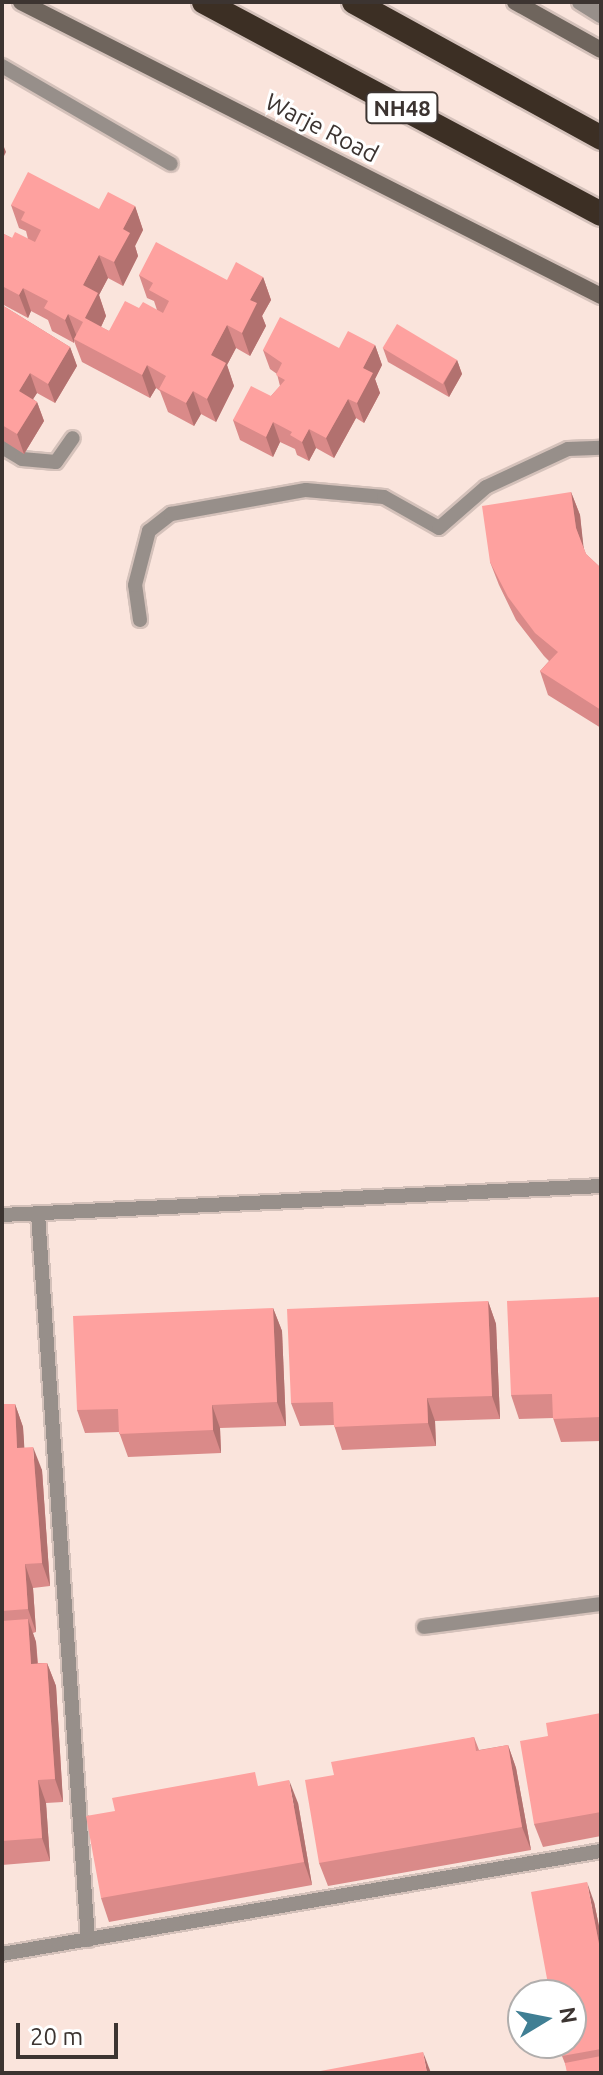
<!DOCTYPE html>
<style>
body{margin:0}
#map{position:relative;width:603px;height:2075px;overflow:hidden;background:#fae4dc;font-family:Ubuntu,sans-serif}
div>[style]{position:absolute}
.roads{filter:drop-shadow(2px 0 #d4c1ba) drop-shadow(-2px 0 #d4c1ba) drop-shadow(0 2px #d4c1ba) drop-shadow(0 -2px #d4c1ba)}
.lane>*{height:14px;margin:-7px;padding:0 7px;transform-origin:7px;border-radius:7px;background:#978f8a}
.street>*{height:16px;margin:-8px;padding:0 8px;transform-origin:8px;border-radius:8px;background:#978f8a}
.secondary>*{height:16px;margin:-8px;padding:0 8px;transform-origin:8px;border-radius:8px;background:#6f655d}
.highway>*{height:24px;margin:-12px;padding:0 12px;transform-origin:12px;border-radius:12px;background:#3c2f24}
.wall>*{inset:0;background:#da8a89}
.shaded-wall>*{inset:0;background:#b2716f}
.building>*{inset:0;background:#fea19f;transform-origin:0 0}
span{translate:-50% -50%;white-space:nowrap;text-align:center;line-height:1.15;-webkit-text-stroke:6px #fff;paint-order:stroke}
.shield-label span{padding:2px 6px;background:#fff;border:2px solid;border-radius:6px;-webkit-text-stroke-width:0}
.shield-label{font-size:22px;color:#3c3431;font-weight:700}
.street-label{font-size:24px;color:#3c3431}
.frame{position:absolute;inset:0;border:4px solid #3c3431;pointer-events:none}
.north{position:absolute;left:507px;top:1979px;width:80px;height:80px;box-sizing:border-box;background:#fff;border:2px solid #b1aead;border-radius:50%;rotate:80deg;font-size:22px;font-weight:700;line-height:32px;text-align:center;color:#3c3431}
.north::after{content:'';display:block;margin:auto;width:28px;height:36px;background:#407f94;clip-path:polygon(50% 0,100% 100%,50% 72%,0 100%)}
.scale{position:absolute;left:16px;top:2023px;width:102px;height:36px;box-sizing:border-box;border:4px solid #3c3431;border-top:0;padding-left:10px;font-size:24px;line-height:28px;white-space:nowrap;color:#3c3431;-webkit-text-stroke:6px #fff;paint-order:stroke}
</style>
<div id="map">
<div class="roads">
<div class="lane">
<i style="left:2px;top:66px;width:195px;rotate:30.1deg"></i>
<i style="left:2px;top:447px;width:23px;rotate:31deg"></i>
<i style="left:22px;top:459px;width:34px;rotate:5deg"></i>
<i style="left:56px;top:462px;width:29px;rotate:-55deg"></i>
<i style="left:140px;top:620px;width:35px;rotate:-98deg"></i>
<i style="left:135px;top:585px;width:56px;rotate:-75.5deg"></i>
<i style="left:149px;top:531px;width:28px;rotate:-38deg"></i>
<i style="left:171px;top:514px;width:137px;rotate:-10.1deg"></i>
<i style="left:306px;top:490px;width:78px;rotate:5.1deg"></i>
<i style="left:384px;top:497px;width:63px;rotate:29.4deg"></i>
<i style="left:439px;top:528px;width:62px;rotate:-41.1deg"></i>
<i style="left:486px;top:487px;width:90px;rotate:-24.9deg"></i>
<i style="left:568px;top:449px;width:33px;rotate:-2deg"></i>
<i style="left:38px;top:1214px;width:728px;rotate:86.06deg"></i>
<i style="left:2px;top:1215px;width:600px;rotate:-2.77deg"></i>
<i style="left:424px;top:1627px;width:178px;rotate:-7.4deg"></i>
<i style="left:2px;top:1954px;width:608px;rotate:-9.76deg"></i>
</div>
<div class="street">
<i style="left:580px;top:2px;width:25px;rotate:32deg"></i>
</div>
<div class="secondary">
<i style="left:21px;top:2px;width:650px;rotate:26.88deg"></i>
<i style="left:515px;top:2px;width:98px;rotate:29.2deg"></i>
</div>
<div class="highway">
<i style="left:204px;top:2px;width:450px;rotate:28.1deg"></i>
<i style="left:354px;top:2px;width:282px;rotate:28.8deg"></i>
</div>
</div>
<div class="wall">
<i style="clip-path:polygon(11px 205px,99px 209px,135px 206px,143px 230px,135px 246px,138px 256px,123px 286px,108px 278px,99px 295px,106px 316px,101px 327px,109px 331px,139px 308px,157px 310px,154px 301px,147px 298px,139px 275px,227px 280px,263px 277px,271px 300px,262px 316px,266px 326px,250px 356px,236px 348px,227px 365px,234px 386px,216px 422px,201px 414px,194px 426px,168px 412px,160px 391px,156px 388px,150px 398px,82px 362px,74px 341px,74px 343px,52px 331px,48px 320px,31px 311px,28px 318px,2px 304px,2px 233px,12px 238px,28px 239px,26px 231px,19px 228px)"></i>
<i style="clip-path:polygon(2px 305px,70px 347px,77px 366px,55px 403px,37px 393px,33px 399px,37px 402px,44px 421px,24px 454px,2px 440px)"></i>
<i style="clip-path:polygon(375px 345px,382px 365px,375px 379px,380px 393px,364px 423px,356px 418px,334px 458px,316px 448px,309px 461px,297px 455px,295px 449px,280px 442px,273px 457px,240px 440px,233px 420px,271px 396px,280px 386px,277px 374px,270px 369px,263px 350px,339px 348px)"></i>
<i style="clip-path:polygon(383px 348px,457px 360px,462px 374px,449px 397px,388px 362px)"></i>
<i style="clip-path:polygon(571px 492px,580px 515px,583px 546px,586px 554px,601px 568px,601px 728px,548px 695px,540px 671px,549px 661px,544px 656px,516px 620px,499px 585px,490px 562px)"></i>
<i style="clip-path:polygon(601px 1297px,601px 1441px,561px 1442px,553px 1418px,519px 1419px,511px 1395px)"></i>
<i style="clip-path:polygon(488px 1301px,496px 1324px,500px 1419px,435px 1421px,436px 1446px,342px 1450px,334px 1425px,300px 1426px,291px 1403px)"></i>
<i style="clip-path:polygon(273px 1308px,282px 1331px,286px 1426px,220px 1428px,221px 1453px,128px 1457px,119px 1432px,85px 1433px,77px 1410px)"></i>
<i style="clip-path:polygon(2px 1404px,15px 1404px,23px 1427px,24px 1448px,42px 1470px,50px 1586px,33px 1588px,36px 1632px,33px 1633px,36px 1642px,38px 1663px,47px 1663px,56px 1686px,63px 1802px,46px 1803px,50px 1861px,2px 1865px)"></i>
<i style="clip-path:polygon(601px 1713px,601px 1836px,543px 1847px,534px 1824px,548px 1736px)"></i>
<i style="clip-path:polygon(474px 1737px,479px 1750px,508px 1745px,516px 1768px,531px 1850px,328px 1886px,319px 1863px,334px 1775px)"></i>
<i style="clip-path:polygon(298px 1803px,312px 1885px,109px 1922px,101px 1898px)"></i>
<i style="clip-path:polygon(594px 1902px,601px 1936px,601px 2073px,566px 2066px,562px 2056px)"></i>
</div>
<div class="shaded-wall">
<i style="clip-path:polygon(2px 142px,6px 152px,2px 160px)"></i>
<i style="clip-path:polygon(135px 206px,143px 230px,135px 246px,138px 256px,123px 286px,114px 262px,123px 229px)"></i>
<i style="clip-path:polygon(99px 255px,108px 278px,99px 295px,106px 316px,94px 342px,85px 318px,83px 285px)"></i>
<i style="clip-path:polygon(263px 277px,271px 300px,262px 316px,266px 326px,250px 356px,242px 333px,250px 300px)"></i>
<i style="clip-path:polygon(23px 288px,31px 311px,28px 318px,19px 295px)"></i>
<i style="clip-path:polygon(68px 314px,77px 337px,74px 339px,74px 343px,65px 320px)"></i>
<i style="clip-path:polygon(227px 325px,236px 348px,227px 365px,234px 386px,216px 422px,207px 399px,211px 355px)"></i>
<i style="clip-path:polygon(375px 345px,382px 365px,375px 379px,380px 393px,364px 423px,357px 403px,363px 368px)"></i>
<i style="clip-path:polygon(70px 347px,77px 366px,55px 403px,48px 384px)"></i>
<i style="clip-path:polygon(457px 360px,462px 374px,449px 397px,444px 383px)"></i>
<i style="clip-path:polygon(147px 365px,156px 388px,150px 398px,142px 375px)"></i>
<i style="clip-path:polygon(30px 373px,37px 393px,26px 410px,19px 391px)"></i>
<i style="clip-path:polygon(193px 391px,201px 414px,194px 426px,186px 403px)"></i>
<i style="clip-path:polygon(348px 399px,356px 418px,334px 458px,326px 438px)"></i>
<i style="clip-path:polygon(37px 402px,44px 421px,24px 454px,17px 434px)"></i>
<i style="clip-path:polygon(273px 422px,280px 442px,273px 457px,266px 437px)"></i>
<i style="clip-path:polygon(309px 429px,316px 448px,309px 461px,302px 442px)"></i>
<i style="clip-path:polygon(571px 492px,580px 515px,584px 551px,576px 528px)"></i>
<i style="clip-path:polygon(488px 1301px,496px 1324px,500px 1419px,492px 1396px)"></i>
<i style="clip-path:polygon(273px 1308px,282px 1331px,286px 1426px,277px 1402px)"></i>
<i style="clip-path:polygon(427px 1398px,435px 1421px,436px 1446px,428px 1423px)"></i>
<i style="clip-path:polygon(15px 1404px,23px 1427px,26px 1472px,17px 1448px)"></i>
<i style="clip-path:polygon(212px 1405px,220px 1428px,221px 1453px,213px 1430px)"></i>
<i style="clip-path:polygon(33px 1447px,42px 1470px,50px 1586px,42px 1563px)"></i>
<i style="clip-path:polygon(25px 1564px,33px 1588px,36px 1632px,28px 1609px)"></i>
<i style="clip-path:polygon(28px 1619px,36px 1642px,39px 1687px,31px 1664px)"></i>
<i style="clip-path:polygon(47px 1663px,56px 1686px,63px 1802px,55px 1779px)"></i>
<i style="clip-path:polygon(508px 1745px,516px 1768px,531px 1850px,522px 1827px)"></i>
<i style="clip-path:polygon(38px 1780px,46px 1803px,50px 1861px,42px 1838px)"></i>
<i style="clip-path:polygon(289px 1780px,298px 1803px,312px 1885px,304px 1862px)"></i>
<i style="clip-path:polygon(587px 1882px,594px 1902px,601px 1936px,601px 1954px)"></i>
<i style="clip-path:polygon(423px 2052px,431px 2073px,427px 2073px)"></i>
</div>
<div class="building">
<i style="clip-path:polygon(28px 172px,99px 209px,108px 192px,135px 206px,123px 229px,130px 233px,114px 262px,99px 255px,83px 285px,98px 293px,85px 318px,109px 331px,125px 301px,139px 308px,143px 302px,163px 313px,169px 301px,149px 290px,153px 283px,139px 275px,156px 242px,227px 280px,236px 262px,263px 277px,250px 300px,257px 303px,242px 333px,227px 325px,211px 355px,226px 363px,207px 399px,193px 391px,186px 403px,159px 389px,166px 376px,147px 365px,142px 375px,74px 339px,83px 322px,68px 314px,65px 320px,44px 308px,48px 301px,23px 288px,19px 295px,2px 286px,2px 233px,12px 238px,15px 232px,35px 242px,41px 230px,21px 220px,25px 212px,11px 205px)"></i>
<i style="clip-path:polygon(2px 305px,70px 347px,48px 384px,30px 373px,19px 391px,37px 402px,17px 434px,2px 425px)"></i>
<i style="clip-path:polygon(280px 317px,339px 348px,348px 331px,375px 345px,363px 368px,373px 373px,357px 403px,348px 399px,326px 438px,309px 429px,302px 442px,290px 435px,292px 432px,273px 422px,266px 437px,233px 420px,251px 386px,271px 396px,285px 380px,276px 375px,282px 363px,263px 350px)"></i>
<i style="left:397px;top:324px;width:70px;height:28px;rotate:31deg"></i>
<i style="clip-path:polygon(571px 492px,576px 528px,586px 554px,601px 568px,601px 710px,540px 671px,558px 652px,535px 633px,508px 597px,490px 562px,482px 506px)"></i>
<i style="clip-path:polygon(601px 1297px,601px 1417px,553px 1419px,552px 1394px,511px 1395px,507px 1301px)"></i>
<i style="clip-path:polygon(488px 1301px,492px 1396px,427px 1398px,428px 1423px,334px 1427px,333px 1402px,291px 1403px,287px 1309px)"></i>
<i style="clip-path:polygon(273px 1308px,277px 1402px,212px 1405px,213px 1430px,119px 1434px,118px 1409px,77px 1410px,73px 1316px)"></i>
<i style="clip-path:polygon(2px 1404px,15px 1404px,17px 1448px,33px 1447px,42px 1563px,25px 1564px,28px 1609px,2px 1611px)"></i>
<i style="clip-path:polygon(28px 1619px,31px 1664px,47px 1663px,55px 1779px,38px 1780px,42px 1838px,2px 1841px,2px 1621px)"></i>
<i style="clip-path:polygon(601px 1713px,601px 1812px,534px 1824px,520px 1741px,548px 1736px,546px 1723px)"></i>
<i style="clip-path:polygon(474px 1737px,476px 1751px,508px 1745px,522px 1827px,319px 1863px,305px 1780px,334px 1775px,331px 1762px)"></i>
<i style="clip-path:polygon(255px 1772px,258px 1786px,289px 1780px,304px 1862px,101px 1898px,86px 1816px,115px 1811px,112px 1798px)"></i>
<i style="clip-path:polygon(587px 1882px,601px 1954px,601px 2049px,562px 2056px,560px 2043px,571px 2043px,571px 1995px,550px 1995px,531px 1892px)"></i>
<i style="clip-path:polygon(423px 2052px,427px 2073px,315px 2073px,315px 2072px)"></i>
<i style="clip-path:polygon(601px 2056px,601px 2073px,567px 2073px,565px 2063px)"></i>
</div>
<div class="shield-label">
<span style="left:402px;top:108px">NH48</span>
</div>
<div class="street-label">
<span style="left:322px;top:128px;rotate:27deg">Warje Road</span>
</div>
<div class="frame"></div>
<div class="north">N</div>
<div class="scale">20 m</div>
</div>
